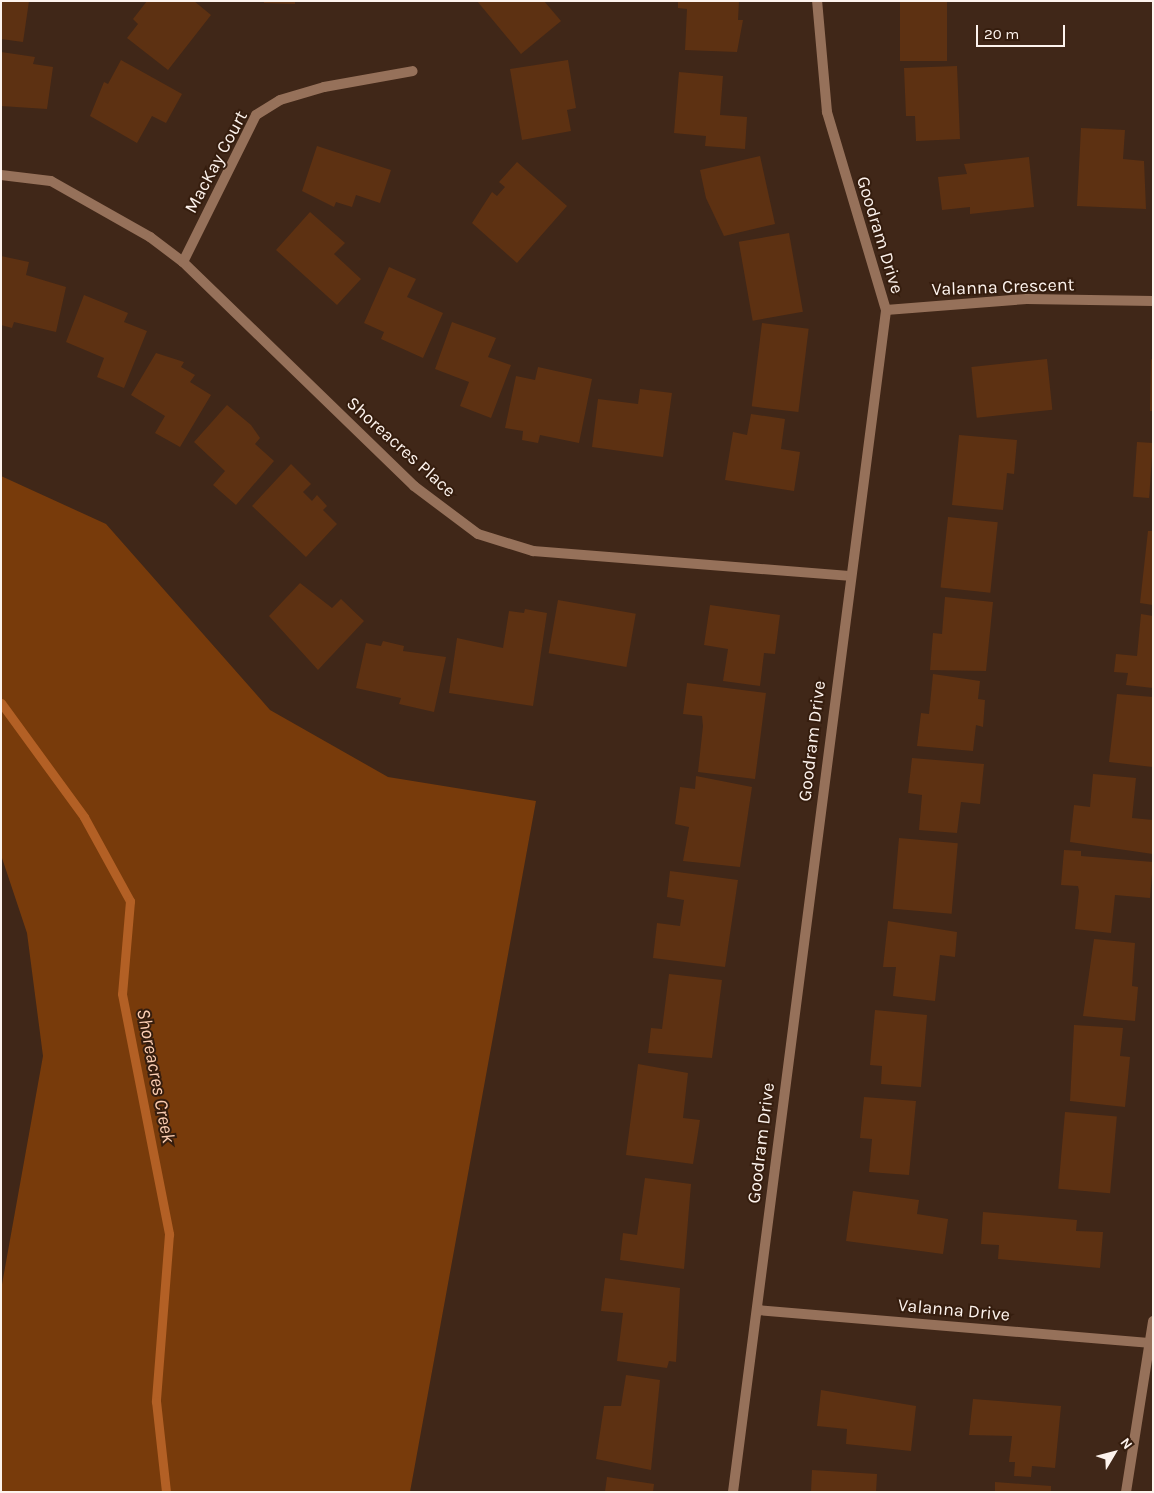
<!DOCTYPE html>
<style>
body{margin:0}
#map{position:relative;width:1154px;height:1493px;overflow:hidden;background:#402718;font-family:Karla,sans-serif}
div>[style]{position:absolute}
.green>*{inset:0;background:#783b0b}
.stream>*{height:9px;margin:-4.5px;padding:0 4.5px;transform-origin:4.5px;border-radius:4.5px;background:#b36025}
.building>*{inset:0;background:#5d3112;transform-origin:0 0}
.minor>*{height:10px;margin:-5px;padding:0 5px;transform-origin:5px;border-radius:5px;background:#96715a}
span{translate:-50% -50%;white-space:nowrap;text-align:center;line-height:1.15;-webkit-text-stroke:4px #351d0e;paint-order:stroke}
.street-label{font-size:18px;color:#fdf3ed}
.water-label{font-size:19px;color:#fcceb3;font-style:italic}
.frame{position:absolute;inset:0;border:2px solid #fdf3ed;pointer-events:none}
.north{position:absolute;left:1089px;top:1428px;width:50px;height:50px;-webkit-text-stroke:4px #351d0e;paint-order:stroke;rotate:53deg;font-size:14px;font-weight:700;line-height:20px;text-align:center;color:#fdf3ed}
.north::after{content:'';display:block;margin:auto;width:18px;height:22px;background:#fdf3ed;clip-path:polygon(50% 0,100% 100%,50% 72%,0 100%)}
.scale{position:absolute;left:976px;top:25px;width:89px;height:22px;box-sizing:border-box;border:2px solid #fdf3ed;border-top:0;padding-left:6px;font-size:15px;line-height:18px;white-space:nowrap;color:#fdf3ed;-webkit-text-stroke:4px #351d0e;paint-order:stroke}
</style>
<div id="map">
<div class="green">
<i style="clip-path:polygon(1px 476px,106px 524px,270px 710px,388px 777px,536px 801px,410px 1492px,1px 1492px,1px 1290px,43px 1056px,27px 933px,1px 855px)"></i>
</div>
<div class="stream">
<i style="left:1px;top:703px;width:141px;rotate:53.9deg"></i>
<i style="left:84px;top:817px;width:96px;rotate:61.3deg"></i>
<i style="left:130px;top:901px;width:93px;rotate:94.9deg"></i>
<i style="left:122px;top:994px;width:245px;rotate:78.9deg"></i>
<i style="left:169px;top:1234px;width:168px;rotate:94.5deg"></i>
<i style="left:156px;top:1401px;width:92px;rotate:83.7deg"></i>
</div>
<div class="building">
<i style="clip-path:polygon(1px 1px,29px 1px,23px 42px,1px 39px)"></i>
<i style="clip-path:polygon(147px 1px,194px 1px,211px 15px,168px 70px,127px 38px,138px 24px,133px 19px)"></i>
<i style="clip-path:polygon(264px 1px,295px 1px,295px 4px,264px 3px)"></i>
<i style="clip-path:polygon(477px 1px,544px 1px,561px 21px,521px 54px)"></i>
<i style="clip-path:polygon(678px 1px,739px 1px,738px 20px,743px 20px,737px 52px,685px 50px,687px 9px,678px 8px)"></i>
<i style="left:900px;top:1px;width:47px;height:60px"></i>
<i style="clip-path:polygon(1px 52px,35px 57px,33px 64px,53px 67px,47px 109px,1px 106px)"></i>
<i style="clip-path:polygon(121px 60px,182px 94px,166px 123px,152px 116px,137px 143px,90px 116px,104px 82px,108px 84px)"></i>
<i style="clip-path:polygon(568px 60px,576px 108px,567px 110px,571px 131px,522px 140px,510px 69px)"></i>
<i style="clip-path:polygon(957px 66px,960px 139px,916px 141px,915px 116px,906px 116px,904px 68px)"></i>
<i style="clip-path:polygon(679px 72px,723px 76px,720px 115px,747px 117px,745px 149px,705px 146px,706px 136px,674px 133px)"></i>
<i style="clip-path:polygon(1081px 128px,1125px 130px,1123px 159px,1144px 161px,1146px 209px,1077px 206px)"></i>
<i style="clip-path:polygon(317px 146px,391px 170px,380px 203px,356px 195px,352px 207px,336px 202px,334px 207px,302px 191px)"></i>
<i style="clip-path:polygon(760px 156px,775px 224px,724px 236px,706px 198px,700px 170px)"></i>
<i style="clip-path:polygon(1029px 157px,1034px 207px,970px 214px,970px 207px,942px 210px,938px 177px,967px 174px,964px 164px)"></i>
<i style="clip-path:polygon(517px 162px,567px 206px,517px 263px,472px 223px,492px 192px,497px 196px,505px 187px,499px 182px)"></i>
<i style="clip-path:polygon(310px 212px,345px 243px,334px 254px,361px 279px,337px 305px,276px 250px)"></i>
<i style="left:789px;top:233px;width:80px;height:51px;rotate:80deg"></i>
<i style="clip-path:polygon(1px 256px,29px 262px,26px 275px,66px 287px,56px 332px,14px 322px,12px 328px,1px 325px)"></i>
<i style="clip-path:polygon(389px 267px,416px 279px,407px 297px,443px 313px,423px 358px,381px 339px,384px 332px,364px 323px)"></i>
<i style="clip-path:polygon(84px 295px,128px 313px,124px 322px,147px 331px,124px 388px,97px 377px,104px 358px,66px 342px)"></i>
<i style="clip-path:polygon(452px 322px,496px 338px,488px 357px,511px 365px,491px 418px,460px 406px,469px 382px,435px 369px)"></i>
<i style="left:762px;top:323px;width:47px;height:84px;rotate:7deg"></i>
<i style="clip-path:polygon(156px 353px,184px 362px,181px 367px,195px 375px,190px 382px,211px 395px,180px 447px,155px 433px,165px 416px,131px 395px)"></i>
<i style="left:1047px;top:359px;width:51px;height:76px;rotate:84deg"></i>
<i style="clip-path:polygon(1151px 359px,1153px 360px,1153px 411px,1150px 411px)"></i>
<i style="clip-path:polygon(538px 367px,592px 379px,579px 443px,540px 435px,538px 443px,522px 440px,523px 431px,505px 428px,516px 376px,535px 380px)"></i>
<i style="clip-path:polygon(640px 389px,672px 393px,663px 457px,592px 447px,598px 399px,638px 404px)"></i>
<i style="clip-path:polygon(227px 405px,251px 425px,260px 438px,255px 444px,274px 461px,236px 505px,213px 485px,225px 471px,194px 442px)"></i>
<i style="clip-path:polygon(751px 414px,785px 419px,781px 449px,800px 452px,794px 491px,725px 480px,733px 432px,747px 435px)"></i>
<i style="clip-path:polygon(959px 435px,1017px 440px,1014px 474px,1007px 473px,1003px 510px,952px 505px)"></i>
<i style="left:1137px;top:442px;width:16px;height:55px;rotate:4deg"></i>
<i style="clip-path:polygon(291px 464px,311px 484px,303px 492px,312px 501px,317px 495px,327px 506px,323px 510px,337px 524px,306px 557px,252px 506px)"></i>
<i style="left:948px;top:517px;width:50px;height:71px;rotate:6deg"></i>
<i style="clip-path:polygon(1148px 531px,1153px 531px,1153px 605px,1140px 603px)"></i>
<i style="clip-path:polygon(300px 583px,332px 608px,341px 599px,364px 621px,318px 670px,269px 616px)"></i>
<i style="clip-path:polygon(945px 597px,993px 602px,986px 671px,930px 670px,933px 633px,942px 634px)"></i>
<i style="left:558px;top:600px;width:79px;height:54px;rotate:10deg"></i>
<i style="clip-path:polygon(710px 605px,780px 615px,775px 654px,764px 653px,760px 686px,723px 681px,728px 649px,704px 645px)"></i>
<i style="clip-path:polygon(525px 609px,547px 613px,533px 706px,449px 693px,457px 638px,503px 648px,509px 611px,524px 613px)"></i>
<i style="clip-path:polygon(1141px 614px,1153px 616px,1153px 688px,1126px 685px,1128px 673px,1114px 672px,1116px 654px,1137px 656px)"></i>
<i style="clip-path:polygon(383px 641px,404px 646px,403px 651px,446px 657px,434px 712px,399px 704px,401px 698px,356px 688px,366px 643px,381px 646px)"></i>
<i style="clip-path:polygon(933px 674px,980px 681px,978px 699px,985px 700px,983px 727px,976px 725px,973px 751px,917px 746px,921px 713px,929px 714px)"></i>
<i style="clip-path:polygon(687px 683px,766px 693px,755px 779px,698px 772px,703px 726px,702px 716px,683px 714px)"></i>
<i style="clip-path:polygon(1117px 694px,1153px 697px,1153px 767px,1109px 762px)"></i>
<i style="clip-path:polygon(912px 758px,984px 764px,980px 804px,961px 802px,957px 833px,919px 830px,922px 795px,908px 793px)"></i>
<i style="clip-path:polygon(1093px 774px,1136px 778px,1132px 818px,1153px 820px,1153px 854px,1070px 842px,1074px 805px,1090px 807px)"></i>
<i style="clip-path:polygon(696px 776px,752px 787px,740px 867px,683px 861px,689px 827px,675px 824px,680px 787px,695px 789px)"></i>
<i style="left:899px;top:838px;width:59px;height:71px;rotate:5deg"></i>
<i style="clip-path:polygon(1064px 850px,1081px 851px,1081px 856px,1153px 862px,1150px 898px,1115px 895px,1111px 933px,1075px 929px,1079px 891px,1078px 886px,1061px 885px)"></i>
<i style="clip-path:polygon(670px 871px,738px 880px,725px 967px,653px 958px,657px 923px,680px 926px,684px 900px,667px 897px)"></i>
<i style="clip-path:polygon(888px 921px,957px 932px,955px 957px,940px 955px,935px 1001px,893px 996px,896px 967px,883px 967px)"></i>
<i style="clip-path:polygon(1094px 939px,1135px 943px,1132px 986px,1138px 987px,1135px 1021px,1083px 1016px)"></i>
<i style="clip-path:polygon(669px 974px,722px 980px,712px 1058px,648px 1053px,651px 1028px,662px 1029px)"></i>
<i style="clip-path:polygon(875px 1010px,927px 1015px,921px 1087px,881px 1084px,882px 1066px,870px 1065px)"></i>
<i style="clip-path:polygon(1074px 1025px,1123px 1028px,1120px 1056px,1130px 1057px,1125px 1107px,1070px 1101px)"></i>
<i style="clip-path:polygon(638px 1064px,688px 1073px,683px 1118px,700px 1120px,693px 1164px,626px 1155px)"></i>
<i style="clip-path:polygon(864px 1097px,916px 1101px,909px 1175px,869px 1172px,872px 1139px,860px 1138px)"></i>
<i style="left:1065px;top:1112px;width:52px;height:77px;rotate:5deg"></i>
<i style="clip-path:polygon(645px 1178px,691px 1184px,684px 1269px,620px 1260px,623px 1233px,637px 1235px)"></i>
<i style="clip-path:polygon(853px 1191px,919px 1200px,917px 1214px,948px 1219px,943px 1254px,846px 1241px)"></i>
<i style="clip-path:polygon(983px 1212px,1077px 1220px,1076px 1231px,1103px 1232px,1100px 1268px,998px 1259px,999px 1245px,981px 1244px)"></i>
<i style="clip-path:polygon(605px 1278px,680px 1288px,676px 1362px,669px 1361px,667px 1368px,617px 1361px,623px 1313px,601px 1311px)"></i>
<i style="clip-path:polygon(626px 1375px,660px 1380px,651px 1470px,596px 1459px,604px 1406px,621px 1406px)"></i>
<i style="clip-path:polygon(821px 1390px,916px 1406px,911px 1451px,846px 1444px,847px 1429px,817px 1426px)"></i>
<i style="clip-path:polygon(973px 1399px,1061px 1406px,1055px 1468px,1032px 1466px,1031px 1477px,1014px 1476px,1015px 1462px,1009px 1462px,1012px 1436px,969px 1435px)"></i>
<i style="clip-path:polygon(812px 1470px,877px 1474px,876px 1492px,811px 1492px)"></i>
<i style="clip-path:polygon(607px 1477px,654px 1484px,653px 1492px,605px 1492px)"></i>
<i style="clip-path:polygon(995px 1482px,1051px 1486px,1051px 1492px,995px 1492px)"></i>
</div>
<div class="minor">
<i style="left:1px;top:175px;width:50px;rotate:6.8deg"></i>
<i style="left:51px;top:181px;width:114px;rotate:29.5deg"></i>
<i style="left:150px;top:237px;width:41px;rotate:37.1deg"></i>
<i style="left:183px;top:262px;width:322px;rotate:44.1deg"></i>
<i style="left:414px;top:486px;width:80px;rotate:36.9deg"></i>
<i style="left:478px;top:534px;width:58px;rotate:17.2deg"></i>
<i style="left:533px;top:551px;width:317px;rotate:4.5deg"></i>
<i style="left:183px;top:262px;width:164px;rotate:-63.6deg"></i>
<i style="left:256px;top:115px;width:28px;rotate:-32deg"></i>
<i style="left:280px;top:100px;width:46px;rotate:-16.5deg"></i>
<i style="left:324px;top:87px;width:90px;rotate:-10.2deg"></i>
<i style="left:886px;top:310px;width:141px;rotate:-4.5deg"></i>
<i style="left:1027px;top:299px;width:126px;rotate:0.9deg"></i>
<i style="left:757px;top:1310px;width:393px;rotate:4.8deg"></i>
<i style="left:733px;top:1492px;width:1192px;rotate:-82.62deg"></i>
<i style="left:886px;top:310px;width:207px;rotate:-106.6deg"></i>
<i style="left:827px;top:112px;width:111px;rotate:-95.1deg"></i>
<i style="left:1126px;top:1492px;width:173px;rotate:-81deg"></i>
</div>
<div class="street-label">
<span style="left:216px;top:162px;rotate:-62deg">MacKay Court</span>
<span style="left:880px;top:235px;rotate:73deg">Goodram Drive</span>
<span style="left:1003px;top:287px;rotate:-2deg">Valanna Crescent</span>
<span style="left:401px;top:447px;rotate:42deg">Shoreacres Place</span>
<span style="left:812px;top:741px;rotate:-83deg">Goodram Drive</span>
<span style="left:761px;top:1143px;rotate:-83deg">Goodram Drive</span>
<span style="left:954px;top:1310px;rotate:5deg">Valanna Drive</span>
</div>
<div class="water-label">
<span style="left:155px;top:1076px;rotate:79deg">Shoreacres Creek</span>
</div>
<div class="frame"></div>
<div class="north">N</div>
<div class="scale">20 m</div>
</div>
